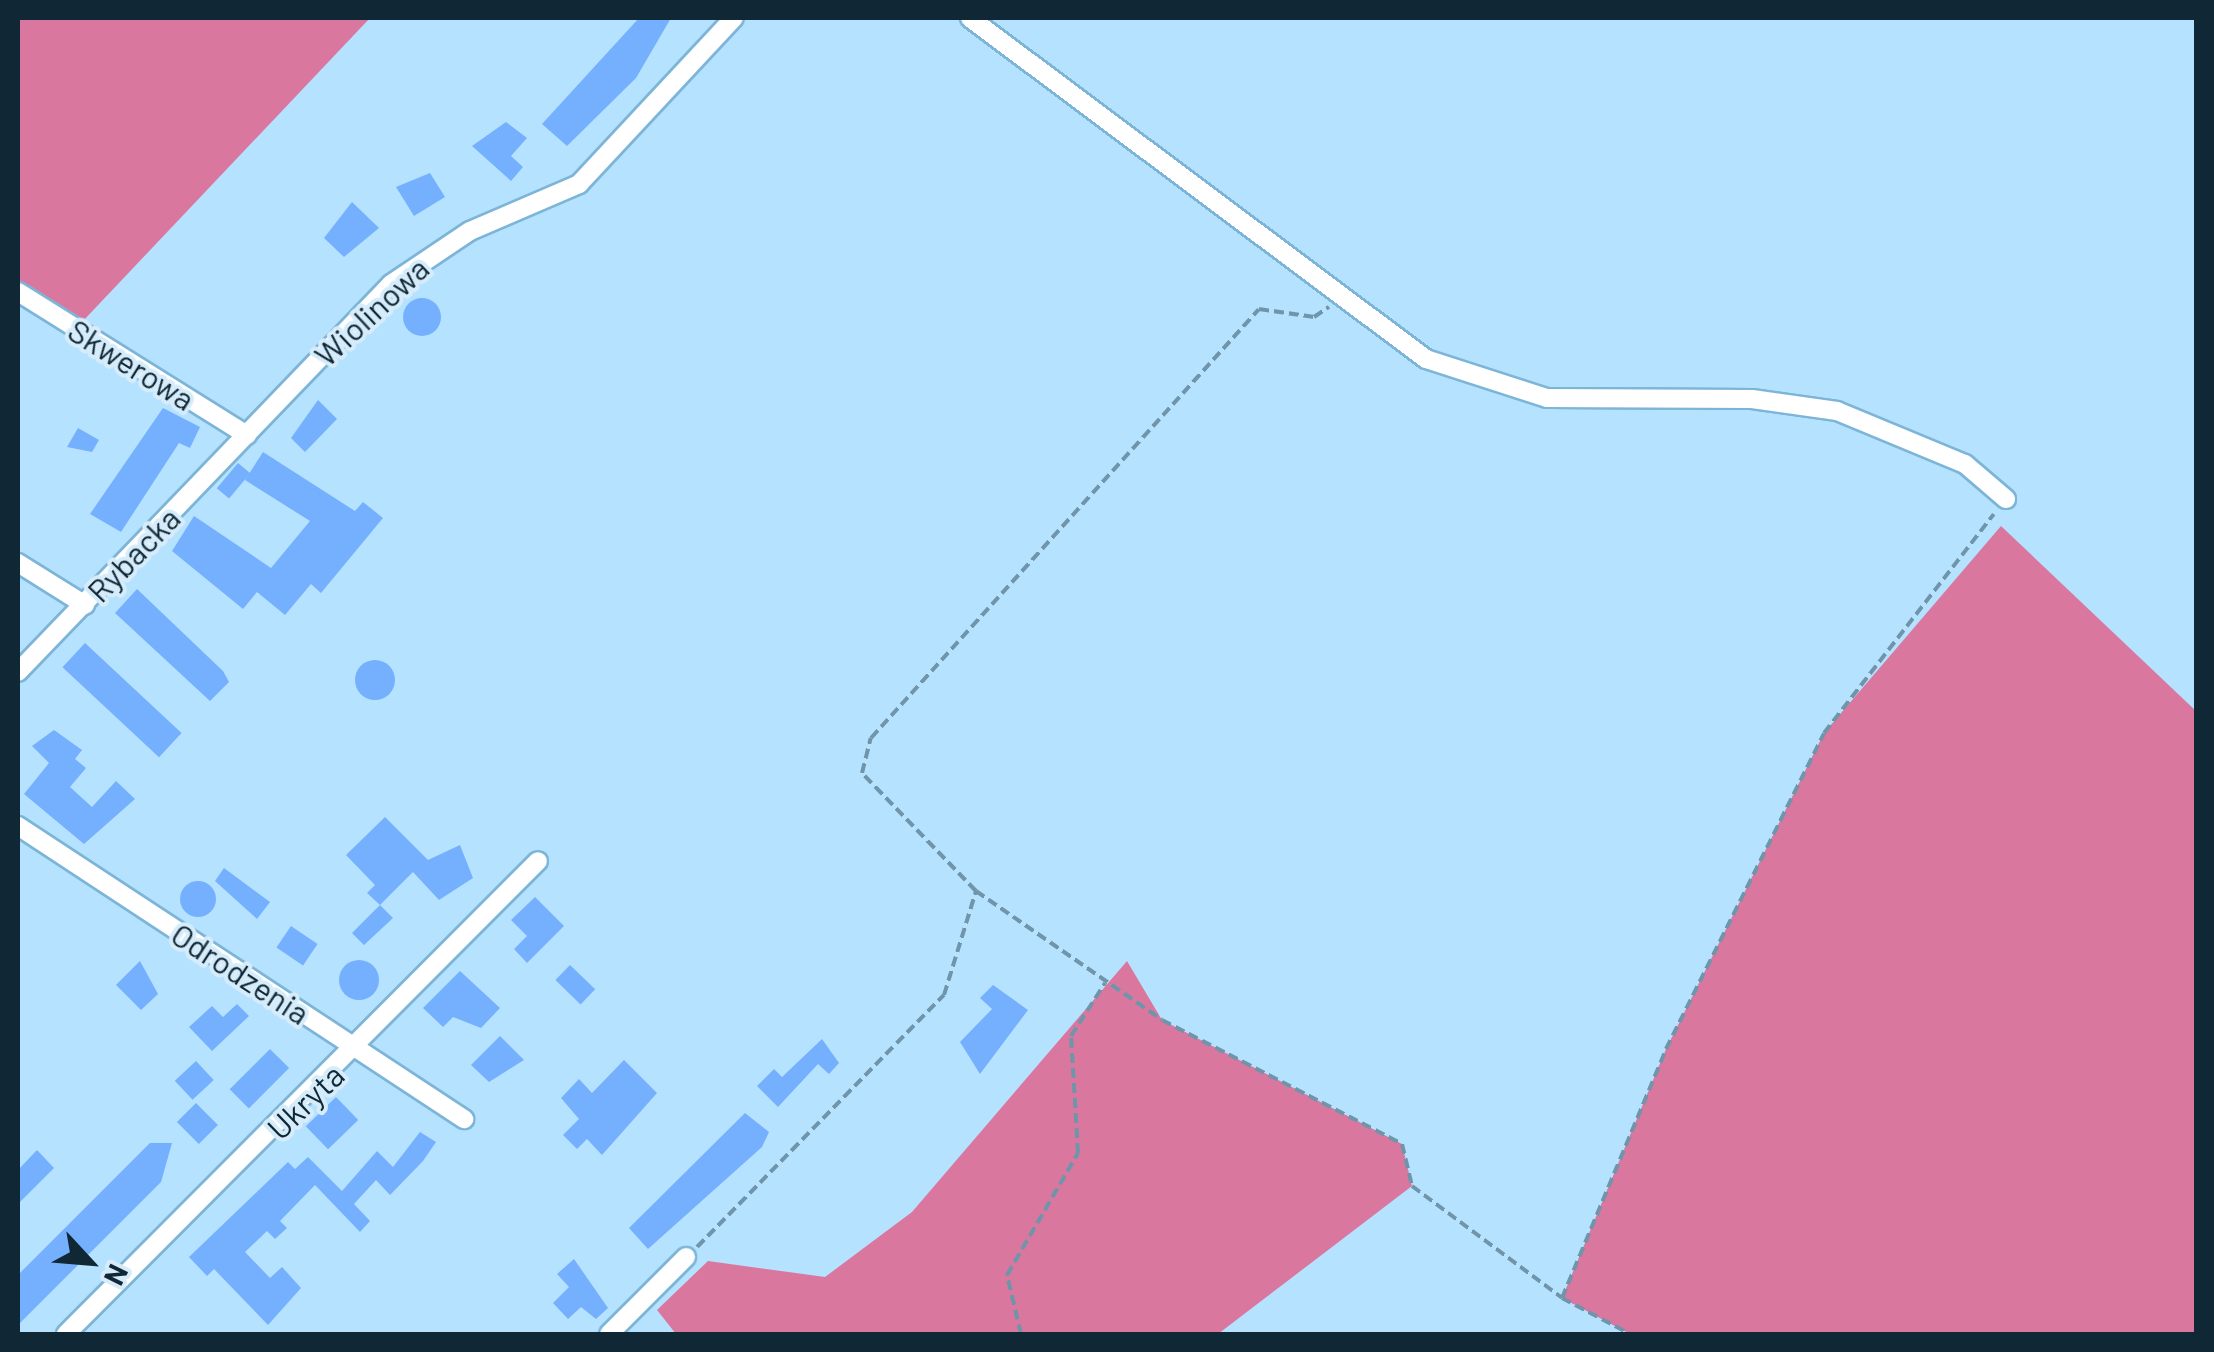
<!DOCTYPE html>
<style>
body{margin:0}
#map{position:relative;width:2214px;height:1352px;overflow:hidden;background:#b5e2ff;font-family:Barlow,sans-serif}
div>[style]{position:absolute}
.forest>*{inset:0;background:#da779e}
.building>*{inset:0;background:#75b0ff;transform-origin:0 0}
.round{border-radius:50%}
.path>*{height:4px;margin-top:-2px;transform-origin:0;background:repeating-linear-gradient(90deg,#7094aa 0 10px,transparent 0 15px)}
.roads{filter:drop-shadow(2px 0 #7db5d8) drop-shadow(-2px 0 #7db5d8) drop-shadow(0 2px #7db5d8) drop-shadow(0 -2px #7db5d8)}
.street>*{height:18px;margin:-9px;padding:0 9px;transform-origin:9px;border-radius:9px;background:#fff}
span{translate:-50% -50%;white-space:nowrap;text-align:center;line-height:1.15;-webkit-text-stroke:8px #d6ecfb;paint-order:stroke}
.street-label{font-size:32px;color:#102735}
.frame{position:absolute;inset:0;border:20px solid #102735;pointer-events:none}
.north{position:absolute;left:40px;top:1212px;width:100px;height:100px;-webkit-text-stroke:8px #d6ecfb;paint-order:stroke;rotate:116deg;font-size:28px;font-weight:700;line-height:40px;text-align:center;color:#102735}
.north::after{content:'';display:block;margin:auto;width:35px;height:45px;background:#102735;clip-path:polygon(50% 0,100% 100%,50% 72%,0 100%)}
</style>
<div id="map">
<div class="forest">
<i style="clip-path:polygon(18px 18px,370px 18px,82px 322px,18px 283px)"></i>
<i style="clip-path:polygon(2001px 526px,2196px 711px,2196px 1334px,1630px 1334px,1562px 1298px,1666px 1049px,1824px 733px)"></i>
<i style="clip-path:polygon(1127px 961px,1162px 1020px,1402px 1144px,1412px 1186px,1218px 1334px,676px 1334px,657px 1310px,708px 1261px,825px 1277px,912px 1212px)"></i>
</div>
<div class="building">
<i style="clip-path:polygon(639px 18px,671px 18px,636px 78px,567px 146px,542px 124px)"></i>
<i style="clip-path:polygon(506px 122px,527px 138px,511px 156px,523px 167px,511px 181px,472px 146px)"></i>
<i style="clip-path:polygon(430px 173px,445px 197px,414px 216px,396px 187px)"></i>
<i style="clip-path:polygon(352px 202px,379px 228px,344px 257px,324px 238px)"></i>
<i class="round" style="left:403px;top:298px;width:38px;height:38px"></i>
<i style="clip-path:polygon(318px 400px,337px 419px,305px 452px,291px 438px)"></i>
<i style="clip-path:polygon(163px 408px,200px 427px,190px 448px,179px 443px,121px 532px,90px 514px)"></i>
<i style="clip-path:polygon(78px 428px,99px 440px,92px 452px,67px 447px)"></i>
<i style="clip-path:polygon(263px 452px,355px 511px,363px 502px,383px 518px,321px 593px,311px 584px,285px 615px,257px 592px,243px 609px,172px 551px,194px 516px,271px 568px,310px 521px,245px 480px)"></i>
<i style="left:238px;top:463px;width:16px;height:33px;rotate:40deg"></i>
<i style="clip-path:polygon(137px 589px,223px 671px,229px 682px,210px 701px,115px 613px)"></i>
<i style="left:85px;top:643px;width:132px;height:33px;rotate:43deg"></i>
<i class="round" style="left:355px;top:660px;width:40px;height:40px"></i>
<i style="clip-path:polygon(54px 730px,82px 750px,75px 759px,86px 768px,70px 787px,92px 807px,116px 781px,135px 799px,84px 844px,24px 794px,49px 763px,32px 746px)"></i>
<i style="clip-path:polygon(385px 817px,428px 860px,460px 845px,473px 878px,439px 900px,413px 872px,380px 905px,393px 918px,364px 945px,352px 933px,380px 905px,367px 893px,375px 885px,346px 855px)"></i>
<i style="clip-path:polygon(224px 868px,270px 902px,257px 919px,215px 881px)"></i>
<i class="round" style="left:180px;top:881px;width:36px;height:36px"></i>
<i style="clip-path:polygon(535px 897px,564px 926px,527px 963px,514px 949px,527px 936px,511px 920px)"></i>
<i style="left:291px;top:926px;width:32px;height:26px;rotate:34deg"></i>
<i class="round" style="left:339px;top:960px;width:40px;height:40px"></i>
<i style="clip-path:polygon(140px 961px,158px 994px,141px 1010px,116px 985px)"></i>
<i style="left:570px;top:965px;width:35px;height:21px;rotate:44deg"></i>
<i style="clip-path:polygon(460px 971px,500px 1008px,481px 1028px,453px 1017px,443px 1027px,423px 1008px)"></i>
<i style="clip-path:polygon(993px 985px,1028px 1010px,980px 1074px,960px 1042px,992px 1009px,980px 998px)"></i>
<i style="clip-path:polygon(237px 1004px,249px 1016px,212px 1051px,189px 1027px,212px 1006px,223px 1017px)"></i>
<i style="clip-path:polygon(500px 1036px,524px 1060px,489px 1082px,471px 1065px)"></i>
<i style="clip-path:polygon(822px 1039px,839px 1063px,829px 1074px,818px 1064px,778px 1107px,757px 1086px,774px 1069px,782px 1077px)"></i>
<i style="left:270px;top:1049px;width:27px;height:57px;rotate:45deg"></i>
<i style="clip-path:polygon(624px 1060px,657px 1093px,602px 1155px,587px 1139px,577px 1149px,563px 1135px,579px 1119px,561px 1098px,579px 1079px,592px 1093px)"></i>
<i style="left:196px;top:1061px;width:26px;height:29px;rotate:47deg"></i>
<i style="left:336px;top:1097px;width:32px;height:42px;rotate:46deg"></i>
<i style="left:196px;top:1103px;width:31px;height:27px;rotate:45deg"></i>
<i style="clip-path:polygon(745px 1113px,769px 1132px,762px 1147px,648px 1249px,629px 1228px)"></i>
<i style="clip-path:polygon(420px 1132px,436px 1142px,423px 1161px,390px 1195px,376px 1180px,354px 1204px,370px 1221px,360px 1232px,315px 1185px,280px 1221px,287px 1228px,275px 1239px,267px 1231px,245px 1252px,270px 1278px,282px 1267px,301px 1288px,268px 1325px,214px 1269px,207px 1276px,189px 1257px,288px 1162px,295px 1169px,308px 1157px,342px 1191px,377px 1151px,393px 1167px)"></i>
<i style="clip-path:polygon(150px 1143px,172px 1143px,161px 1182px,18px 1325px,18px 1275px)"></i>
<i style="clip-path:polygon(37px 1150px,54px 1168px,18px 1204px,18px 1170px)"></i>
<i style="clip-path:polygon(574px 1259px,608px 1308px,596px 1319px,581px 1307px,568px 1319px,553px 1303px,569px 1287px,557px 1274px)"></i>
</div>
<div class="path">
<i style="left:976px;top:891px;width:164px;rotate:-134deg"></i>
<i style="left:862px;top:773px;width:36px;rotate:-76deg"></i>
<i style="left:871px;top:738px;width:578px;rotate:-47.87deg"></i>
<i style="left:1259px;top:309px;width:56px;rotate:8.3deg"></i>
<i style="left:1314px;top:317px;width:18px;rotate:-34deg"></i>
<i style="left:697px;top:1247px;width:353px;rotate:-45.6deg"></i>
<i style="left:944px;top:995px;width:109px;rotate:-72.9deg"></i>
<i style="left:976px;top:891px;width:226px;rotate:34.7deg"></i>
<i style="left:1162px;top:1020px;width:270px;rotate:27.3deg"></i>
<i style="left:1402px;top:1144px;width:43px;rotate:76.6deg"></i>
<i style="left:1412px;top:1186px;width:187px;rotate:36.7deg"></i>
<i style="left:1562px;top:1298px;width:77px;rotate:27.9deg"></i>
<i style="left:1562px;top:1298px;width:270px;rotate:-67.3deg"></i>
<i style="left:1666px;top:1049px;width:353px;rotate:-63.4deg"></i>
<i style="left:1824px;top:733px;width:277px;rotate:-52.2deg"></i>
<i style="left:1021px;top:1334px;width:61px;rotate:-103.3deg"></i>
<i style="left:1007px;top:1275px;width:141px;rotate:-59.8deg"></i>
<i style="left:1078px;top:1153px;width:117px;rotate:-93.4deg"></i>
<i style="left:1071px;top:1036px;width:63px;rotate:-57.3deg"></i>
</div>
<div class="roads">
<div class="street">
<i style="left:970px;top:18px;width:569px;rotate:36.79deg"></i>
<i style="left:1426px;top:359px;width:127px;rotate:17.9deg"></i>
<i style="left:1547px;top:398px;width:205px;rotate:0.3deg"></i>
<i style="left:1752px;top:399px;width:86px;rotate:8deg"></i>
<i style="left:1837px;top:411px;width:139px;rotate:22.5deg"></i>
<i style="left:1965px;top:464px;width:54px;rotate:40.5deg"></i>
<i style="left:18px;top:292px;width:270px;rotate:32deg"></i>
<i style="left:18px;top:563px;width:79px;rotate:32.1deg"></i>
<i style="left:18px;top:672px;width:538px;rotate:-46.13deg"></i>
<i style="left:391px;top:284px;width:95px;rotate:-33.9deg"></i>
<i style="left:470px;top:231px;width:119px;rotate:-23.3deg"></i>
<i style="left:579px;top:184px;width:227px;rotate:-47deg"></i>
<i style="left:18px;top:826px;width:534px;rotate:33.3deg"></i>
<i style="left:66px;top:1334px;width:668px;rotate:-45.06deg"></i>
<i style="left:609px;top:1334px;width:109px;rotate:-45deg"></i>
</div>
</div>
<div class="street-label">
<span style="left:371px;top:311px;rotate:-43deg">Wiolinowa</span>
<span style="left:132px;top:364px;rotate:32deg">Skwerowa</span>
<span style="left:133px;top:554px;rotate:-46deg">Rybacka</span>
<span style="left:241px;top:973px;rotate:33deg">Odrodzenia</span>
<span style="left:305px;top:1101px;rotate:-44deg">Ukryta</span>
</div>
<div class="frame"></div>
<div class="north">N</div>
</div>
